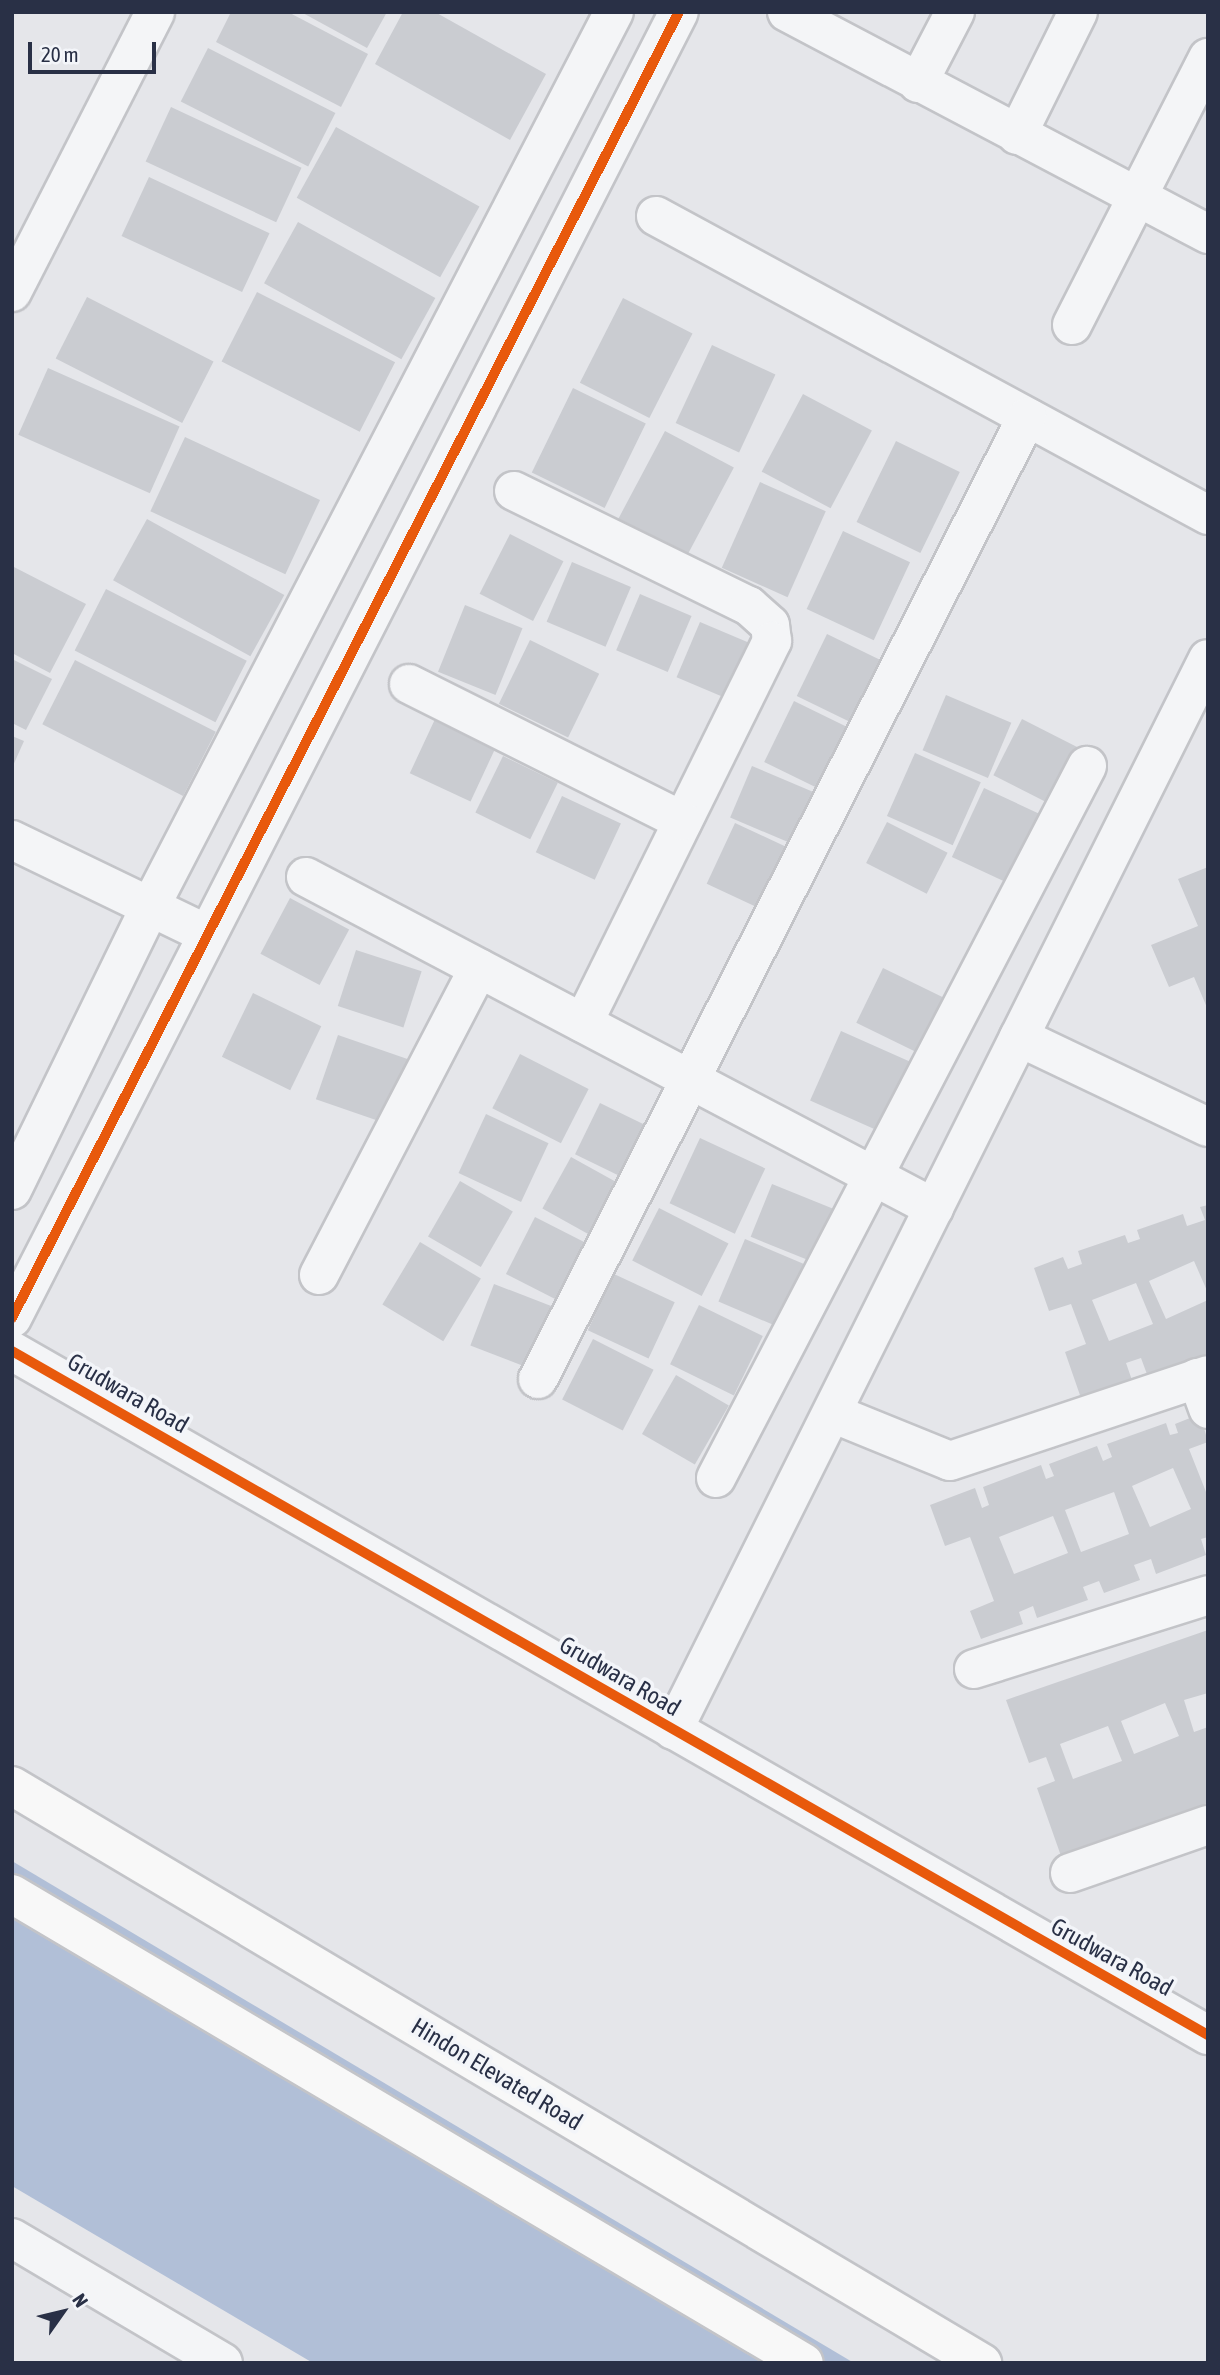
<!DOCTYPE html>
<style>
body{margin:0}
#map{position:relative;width:1220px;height:2375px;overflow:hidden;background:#e5e6ea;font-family:"Asap Condensed",sans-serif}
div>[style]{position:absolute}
.water>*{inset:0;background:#b1bfd7}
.building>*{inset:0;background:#caccd1;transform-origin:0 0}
.roads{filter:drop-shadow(2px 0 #c3c4c8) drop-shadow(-2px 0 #c3c4c8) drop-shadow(0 2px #c3c4c8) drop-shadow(0 -2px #c3c4c8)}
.minor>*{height:38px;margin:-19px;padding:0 19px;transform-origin:19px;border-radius:19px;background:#f4f5f7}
.highway>*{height:38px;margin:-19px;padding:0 19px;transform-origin:19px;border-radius:19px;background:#f8f8f8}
.cycleway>*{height:10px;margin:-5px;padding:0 5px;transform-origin:5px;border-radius:5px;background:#e8590c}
span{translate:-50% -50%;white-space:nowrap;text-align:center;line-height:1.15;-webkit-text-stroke:7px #f3f5f9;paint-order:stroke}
.street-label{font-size:24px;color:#293046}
.frame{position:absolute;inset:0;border:14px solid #293046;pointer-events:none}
.north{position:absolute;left:28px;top:2277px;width:70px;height:70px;-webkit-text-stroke:5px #f3f5f9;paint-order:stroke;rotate:56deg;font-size:19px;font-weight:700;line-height:28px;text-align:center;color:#293046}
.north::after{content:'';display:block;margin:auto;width:24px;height:32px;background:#293046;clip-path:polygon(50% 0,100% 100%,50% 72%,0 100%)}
.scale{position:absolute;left:28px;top:42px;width:128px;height:32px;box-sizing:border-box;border:4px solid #293046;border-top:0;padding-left:9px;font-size:21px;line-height:24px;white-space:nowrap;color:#293046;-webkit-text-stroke:5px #f3f5f9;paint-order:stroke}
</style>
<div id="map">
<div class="water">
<i style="clip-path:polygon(12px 1861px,854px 2363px,313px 2363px,12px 2186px)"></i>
</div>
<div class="building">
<i style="clip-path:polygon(231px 12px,288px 12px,368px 54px,341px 107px,216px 42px)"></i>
<i style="clip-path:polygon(301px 12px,387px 12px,367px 48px)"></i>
<i style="clip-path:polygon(403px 12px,435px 12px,546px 74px,510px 140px,375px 64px)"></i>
<i style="left:208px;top:48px;width:143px;height:60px;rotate:27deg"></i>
<i style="left:171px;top:107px;width:144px;height:60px;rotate:25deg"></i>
<i style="left:336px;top:127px;width:164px;height:81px;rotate:29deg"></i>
<i style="left:149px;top:177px;width:133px;height:65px;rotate:25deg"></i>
<i style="left:298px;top:222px;width:157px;height:70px;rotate:29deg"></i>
<i style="left:257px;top:292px;width:155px;height:78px;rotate:27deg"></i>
<i style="left:87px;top:297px;width:142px;height:69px;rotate:27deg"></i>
<i style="left:623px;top:298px;width:78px;height:95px;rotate:27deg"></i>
<i style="left:712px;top:345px;width:70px;height:86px;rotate:25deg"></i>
<i style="left:48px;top:368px;width:144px;height:73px;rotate:24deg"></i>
<i style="left:573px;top:388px;width:81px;height:94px;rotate:26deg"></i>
<i style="left:803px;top:394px;width:78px;height:88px;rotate:28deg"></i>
<i style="left:665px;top:431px;width:78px;height:101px;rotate:28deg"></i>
<i style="left:185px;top:437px;width:149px;height:82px;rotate:25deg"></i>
<i style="left:896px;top:441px;width:71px;height:90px;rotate:26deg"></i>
<i style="left:760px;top:482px;width:72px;height:94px;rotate:24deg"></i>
<i style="left:147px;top:519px;width:157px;height:70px;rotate:29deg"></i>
<i style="left:843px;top:531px;width:74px;height:86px;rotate:25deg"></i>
<i style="left:510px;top:534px;width:60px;height:67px;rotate:27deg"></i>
<i style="left:572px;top:562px;width:64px;height:65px;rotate:23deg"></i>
<i style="clip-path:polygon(12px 566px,86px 604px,50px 673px,12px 653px)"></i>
<i style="left:106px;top:589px;width:158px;height:69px;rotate:27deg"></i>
<i style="left:640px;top:594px;width:56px;height:61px;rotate:23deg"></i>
<i style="left:465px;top:605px;width:62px;height:72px;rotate:22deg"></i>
<i style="left:700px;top:622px;width:61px;height:60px;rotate:23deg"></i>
<i style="left:827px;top:634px;width:64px;height:69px;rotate:26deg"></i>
<i style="left:530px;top:640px;width:77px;height:71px;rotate:26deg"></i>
<i style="clip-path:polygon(12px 659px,52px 679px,26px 730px,12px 723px)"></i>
<i style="left:75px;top:660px;width:158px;height:72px;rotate:27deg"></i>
<i style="left:946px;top:695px;width:71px;height:60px;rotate:23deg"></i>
<i style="left:794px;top:701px;width:62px;height:68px;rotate:26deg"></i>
<i style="left:436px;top:717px;width:67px;height:62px;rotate:25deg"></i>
<i style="left:1022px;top:719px;width:64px;height:63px;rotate:27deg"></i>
<i style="clip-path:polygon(12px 736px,24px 741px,12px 768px)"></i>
<i style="left:915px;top:753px;width:72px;height:69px;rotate:24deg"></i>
<i style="left:503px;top:756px;width:61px;height:63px;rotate:26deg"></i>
<i style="left:752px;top:766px;width:75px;height:56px;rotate:23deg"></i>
<i style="left:984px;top:788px;width:74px;height:76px;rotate:25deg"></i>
<i style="left:562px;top:796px;width:65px;height:62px;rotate:25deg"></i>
<i style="left:887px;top:822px;width:68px;height:46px;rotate:27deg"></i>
<i style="left:735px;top:823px;width:68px;height:67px;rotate:25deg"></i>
<i style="clip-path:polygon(1208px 867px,1208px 1010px,1194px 977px,1169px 987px,1151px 945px,1198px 926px,1178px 879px)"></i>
<i style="left:290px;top:898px;width:67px;height:63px;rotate:28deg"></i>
<i style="left:356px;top:950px;width:69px;height:59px;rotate:18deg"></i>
<i style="left:883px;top:968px;width:82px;height:61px;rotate:26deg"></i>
<i style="left:253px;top:993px;width:76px;height:71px;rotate:26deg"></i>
<i style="left:841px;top:1031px;width:85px;height:76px;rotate:24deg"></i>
<i style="left:338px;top:1035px;width:75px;height:68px;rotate:19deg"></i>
<i style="left:520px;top:1054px;width:77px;height:61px;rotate:27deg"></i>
<i style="left:600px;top:1103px;width:60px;height:57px;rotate:26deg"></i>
<i style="left:486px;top:1114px;width:69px;height:65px;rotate:25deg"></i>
<i style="left:700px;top:1138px;width:72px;height:72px;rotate:25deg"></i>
<i style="left:571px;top:1157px;width:62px;height:59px;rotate:29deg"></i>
<i style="left:460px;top:1181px;width:61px;height:64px;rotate:30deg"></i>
<i style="left:772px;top:1184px;width:74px;height:57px;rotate:22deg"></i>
<i style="clip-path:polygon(evenodd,1208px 1205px,1208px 1293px,1194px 1261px,1149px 1281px,1166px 1319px,1208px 1300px,1208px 1356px,1148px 1377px,1141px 1358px,1126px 1363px,1133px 1383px,1082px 1401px,1065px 1352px,1086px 1344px,1071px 1304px,1049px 1311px,1034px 1268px,1063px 1257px,1068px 1269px,1082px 1264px,1078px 1251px,1125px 1235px,1128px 1243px,1140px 1239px,1137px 1230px,1183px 1214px,1187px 1226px,1205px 1220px,1200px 1207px,1208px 1205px,1136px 1283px,1153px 1324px,1109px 1341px,1092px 1300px,1136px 1283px)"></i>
<i style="left:659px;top:1208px;width:78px;height:59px;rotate:27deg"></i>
<i style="left:535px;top:1217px;width:70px;height:64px;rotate:27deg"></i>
<i style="left:745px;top:1239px;width:73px;height:68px;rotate:23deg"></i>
<i style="left:420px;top:1242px;width:71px;height:73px;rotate:31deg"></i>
<i style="left:614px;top:1274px;width:67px;height:62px;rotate:25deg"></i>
<i style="left:494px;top:1284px;width:66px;height:66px;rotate:21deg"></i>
<i style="left:699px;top:1305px;width:71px;height:66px;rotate:26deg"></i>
<i style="left:593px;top:1339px;width:68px;height:68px;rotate:27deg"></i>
<i style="left:676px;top:1375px;width:61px;height:68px;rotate:30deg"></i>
<i style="clip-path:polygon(evenodd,1200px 1414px,1208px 1442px,1189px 1449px,1208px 1497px,1208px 1537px,1201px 1539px,1206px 1555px,1156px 1574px,1151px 1559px,1134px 1565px,1140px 1580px,1104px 1593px,1099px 1581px,1083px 1587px,1088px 1600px,1037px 1618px,1033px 1606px,1019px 1612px,1023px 1624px,981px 1639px,970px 1611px,994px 1601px,970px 1537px,945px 1546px,930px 1505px,975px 1488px,982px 1508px,989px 1505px,983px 1487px,1041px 1465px,1046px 1479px,1054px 1476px,1049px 1464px,1097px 1446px,1103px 1461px,1112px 1457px,1107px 1444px,1166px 1423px,1170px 1435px,1178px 1433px,1175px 1424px,1200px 1414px,1173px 1468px,1191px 1509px,1150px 1527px,1132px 1486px,1173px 1468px,1200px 1414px,1114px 1492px,1129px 1534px,1081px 1552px,1065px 1510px,1114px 1492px,1200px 1414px,1053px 1516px,1068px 1553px,1014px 1574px,999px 1537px,1053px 1516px)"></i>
<i style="clip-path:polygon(evenodd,1208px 1630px,1208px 1693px,1184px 1700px,1194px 1732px,1208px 1727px,1208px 1803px,1061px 1856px,1037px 1788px,1055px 1781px,1046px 1757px,1029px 1763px,1006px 1700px,1208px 1630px,1165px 1703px,1179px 1736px,1134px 1754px,1121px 1721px,1165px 1703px,1208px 1630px,1108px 1726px,1122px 1761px,1073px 1779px,1060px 1744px,1108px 1726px)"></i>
</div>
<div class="roads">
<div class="minor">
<i style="left:787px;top:12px;width:476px;rotate:27.8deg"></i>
<i style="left:918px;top:83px;width:80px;rotate:-62.5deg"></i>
<i style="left:1017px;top:135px;width:137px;rotate:-63.6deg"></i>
<i style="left:656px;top:216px;width:628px;rotate:28.44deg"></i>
<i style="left:12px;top:292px;width:314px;rotate:-62.9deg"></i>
<i style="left:1072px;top:325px;width:300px;rotate:-63deg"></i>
<i style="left:514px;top:491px;width:262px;rotate:26.1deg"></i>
<i style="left:749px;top:606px;width:28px;rotate:42deg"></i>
<i style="left:770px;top:625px;width:16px;rotate:83deg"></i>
<i style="left:772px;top:641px;width:426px;rotate:116.3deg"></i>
<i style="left:409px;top:684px;width:306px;rotate:26.6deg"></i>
<i style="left:12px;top:840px;width:213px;rotate:25.8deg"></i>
<i style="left:306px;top:877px;width:710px;rotate:27.79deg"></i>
<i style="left:1019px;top:1037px;width:209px;rotate:25.5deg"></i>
<i style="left:12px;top:1190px;width:315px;rotate:-64deg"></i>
<i style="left:150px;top:907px;width:1008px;rotate:-62.6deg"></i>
<i style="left:319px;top:1275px;width:346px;rotate:-62.5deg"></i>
<i style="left:12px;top:1318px;width:1466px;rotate:-62.95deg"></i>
<i style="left:12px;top:1351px;width:1378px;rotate:29.77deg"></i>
<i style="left:1197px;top:1378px;width:33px;rotate:70deg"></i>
<i style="left:538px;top:1379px;width:1079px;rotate:-63.06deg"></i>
<i style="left:832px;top:1413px;width:127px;rotate:22.1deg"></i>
<i style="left:950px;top:1461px;width:272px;rotate:-18.4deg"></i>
<i style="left:716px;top:1478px;width:803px;rotate:-62.48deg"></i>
<i style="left:974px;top:1669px;width:245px;rotate:-17.5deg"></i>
<i style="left:673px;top:1730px;width:1197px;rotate:-63.46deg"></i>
<i style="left:1070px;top:1873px;width:146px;rotate:-19.2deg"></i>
<i style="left:12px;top:2238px;width:245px;rotate:30.6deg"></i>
</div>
<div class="highway">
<i style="left:12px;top:1786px;width:1129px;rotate:30.75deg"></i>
<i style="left:12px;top:1894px;width:920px;rotate:30.63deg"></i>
</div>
</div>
<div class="cycleway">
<i style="left:12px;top:1318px;width:1466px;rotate:-62.95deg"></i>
<i style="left:12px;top:1351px;width:1378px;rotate:29.77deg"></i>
</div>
<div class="street-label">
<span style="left:128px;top:1393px;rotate:30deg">Grudwara Road</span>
<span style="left:620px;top:1676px;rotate:30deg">Grudwara Road</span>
<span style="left:1112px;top:1957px;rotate:29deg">Grudwara Road</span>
<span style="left:497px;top:2074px;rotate:31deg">Hindon Elevated Road</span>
</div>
<div class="frame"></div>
<div class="north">N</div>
<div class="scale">20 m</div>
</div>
